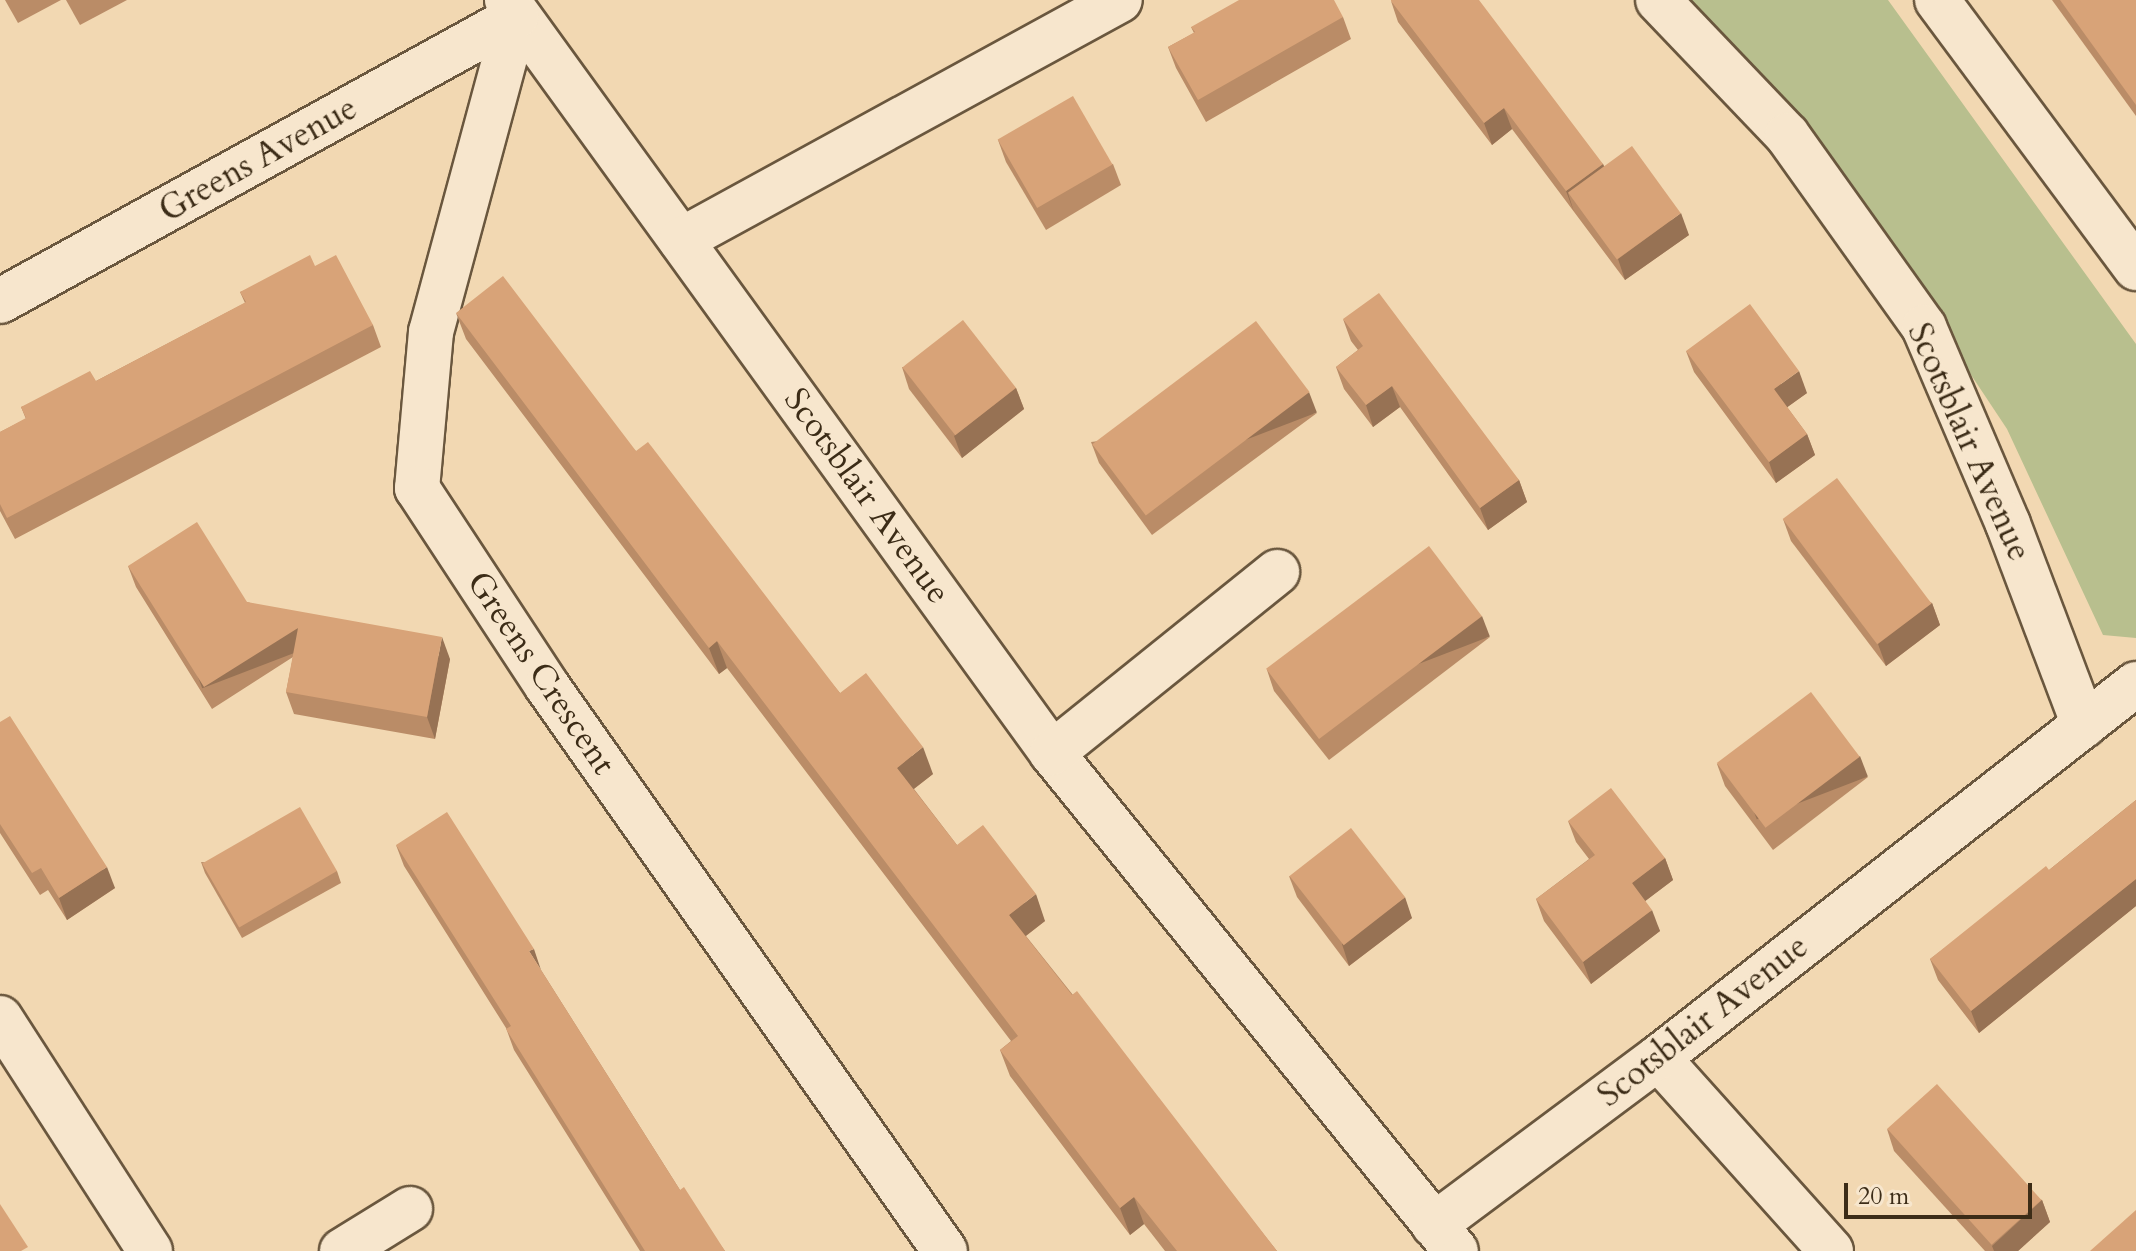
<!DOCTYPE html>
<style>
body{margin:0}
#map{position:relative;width:2136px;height:1251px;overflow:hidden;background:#f2d8b2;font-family:Cardo,serif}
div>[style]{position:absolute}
.green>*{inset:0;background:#b8bf8e}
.roads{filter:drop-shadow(2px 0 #6a573e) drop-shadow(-2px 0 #6a573e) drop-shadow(0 2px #6a573e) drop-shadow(0 -2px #6a573e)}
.street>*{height:44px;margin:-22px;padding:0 22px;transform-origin:22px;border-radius:22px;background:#f7e6cd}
.wall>*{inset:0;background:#ba8c67}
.shaded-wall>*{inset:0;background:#977254;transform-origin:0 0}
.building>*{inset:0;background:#d8a378;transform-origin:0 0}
span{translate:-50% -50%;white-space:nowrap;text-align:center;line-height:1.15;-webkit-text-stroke:6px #f7e6cd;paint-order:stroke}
.street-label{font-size:34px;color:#3c2c17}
.scale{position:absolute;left:1844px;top:1183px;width:188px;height:36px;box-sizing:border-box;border:4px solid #3c2c17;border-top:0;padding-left:10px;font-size:24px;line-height:28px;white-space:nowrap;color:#3c2c17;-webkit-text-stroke:6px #f7e6cd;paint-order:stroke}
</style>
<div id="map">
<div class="green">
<i style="clip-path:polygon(1676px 0,1888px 0,2136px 344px,2136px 638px,2103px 635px,2007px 429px,1829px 161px)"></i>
</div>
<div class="roads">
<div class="street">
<i style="left:507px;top:0;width:930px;rotate:54.1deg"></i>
<i style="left:1052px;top:753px;width:641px;rotate:50.95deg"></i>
<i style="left:1658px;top:0;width:187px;rotate:46.3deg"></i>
<i style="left:1787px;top:135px;width:236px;rotate:54.5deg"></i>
<i style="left:1924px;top:327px;width:214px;rotate:66.9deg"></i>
<i style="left:2008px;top:524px;width:215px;rotate:69.3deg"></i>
<i style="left:1937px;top:0;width:334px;rotate:53.4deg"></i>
<i style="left:516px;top:17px;width:326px;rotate:105.1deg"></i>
<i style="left:431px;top:332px;width:157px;rotate:95.1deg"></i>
<i style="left:417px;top:488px;width:237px;rotate:56.7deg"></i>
<i style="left:547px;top:686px;width:691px;rotate:54.84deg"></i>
<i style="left:681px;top:240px;width:500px;rotate:-28.67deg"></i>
<i style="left:0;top:301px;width:589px;rotate:-28.83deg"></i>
<i style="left:1052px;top:753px;width:289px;rotate:-38.8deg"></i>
<i style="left:0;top:1018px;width:277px;rotate:57.2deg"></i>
<i style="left:1658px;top:1058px;width:259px;rotate:48.1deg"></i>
<i style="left:1434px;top:1225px;width:279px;rotate:-36.7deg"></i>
<i style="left:1658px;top:1058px;width:607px;rotate:-38.04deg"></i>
<i style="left:342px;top:1251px;width:80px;rotate:-31.7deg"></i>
</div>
</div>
<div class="wall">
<i style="clip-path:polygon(5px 0,61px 0,18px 23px)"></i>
<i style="clip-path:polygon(66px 0,127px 0,80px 25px)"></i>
<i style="clip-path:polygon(2052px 0,2136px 0,2136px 116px)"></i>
<i style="clip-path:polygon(1391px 1px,1603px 164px,1604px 166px,1689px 235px,1625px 280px,1512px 129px,1492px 145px,1398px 22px)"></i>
<i style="clip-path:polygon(1343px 17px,1351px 39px,1206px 122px,1176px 68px,1168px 47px,1194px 33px,1191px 27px)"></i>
<i style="clip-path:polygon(998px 140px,1113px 164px,1121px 185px,1046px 230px,1006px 162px)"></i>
<i style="clip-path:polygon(315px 266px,373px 325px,381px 347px,15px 539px,0 511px,0 432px,26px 419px,21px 407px,96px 381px,245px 303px,240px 292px)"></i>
<i style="clip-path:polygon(456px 313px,636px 451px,840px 693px,933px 774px,914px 789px,957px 845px,1045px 921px,1026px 936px,1277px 1251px,1165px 1251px,1144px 1224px,1130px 1235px,1010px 1076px,1000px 1050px,1011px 1041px,727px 668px,719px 674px,466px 339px)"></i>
<i style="clip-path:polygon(1343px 319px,1519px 480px,1527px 502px,1488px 530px,1400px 407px,1373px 427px,1344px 389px,1336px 367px,1358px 350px,1351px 341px)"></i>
<i style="clip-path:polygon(1686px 351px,1807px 393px,1787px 407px,1807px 434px,1815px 455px,1776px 483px,1694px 372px)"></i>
<i style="clip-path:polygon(902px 367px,1016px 388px,1024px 409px,962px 458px,909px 389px)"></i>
<i style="clip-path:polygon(1317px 413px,1152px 535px,1099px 463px,1091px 442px)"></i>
<i style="clip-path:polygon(1783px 519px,1932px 603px,1940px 625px,1886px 666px,1791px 541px)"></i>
<i style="clip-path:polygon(128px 566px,247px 602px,450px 659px,435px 739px,294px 714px,286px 692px,293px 657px,212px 709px,136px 587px)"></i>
<i style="clip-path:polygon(1490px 637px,1329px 760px,1274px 691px,1267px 670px)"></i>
<i style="clip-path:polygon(0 722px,115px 888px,67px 920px,48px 890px,40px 895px,0 833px)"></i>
<i style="clip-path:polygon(1717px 764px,1868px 777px,1773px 850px,1725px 786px)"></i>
<i style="clip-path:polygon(2136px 800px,2136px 906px,1979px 1033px,1938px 980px,1930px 959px,2049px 870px)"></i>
<i style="clip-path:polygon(1568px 821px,1665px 858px,1673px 880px,1645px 901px,1660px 931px,1591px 984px,1544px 921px,1536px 899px,1589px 859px,1576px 842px)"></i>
<i style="clip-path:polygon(396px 845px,541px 970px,680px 1190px,725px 1251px,640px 1251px,514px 1050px,506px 1028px,404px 866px)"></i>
<i style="clip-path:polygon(201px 862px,337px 871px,341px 883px,242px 938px,205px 873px)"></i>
<i style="clip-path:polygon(1289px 876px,1412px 918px,1349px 966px,1297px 897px)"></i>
<i style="clip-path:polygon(1887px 1129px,2042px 1200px,2050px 1222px,2018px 1251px,1985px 1251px,1894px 1151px)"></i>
</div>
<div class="shaded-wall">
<i style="clip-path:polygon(1504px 108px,1512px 129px,1492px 145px,1484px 123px)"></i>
<i style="clip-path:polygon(1603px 164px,1611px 185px,1568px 193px,1574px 212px,1566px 191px)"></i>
<i style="clip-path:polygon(1681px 213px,1689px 235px,1625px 280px,1618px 259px)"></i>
<i style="clip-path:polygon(1799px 371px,1807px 393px,1782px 411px,1774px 389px)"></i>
<i style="clip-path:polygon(1392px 386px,1400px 407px,1373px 427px,1366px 405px)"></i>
<i style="clip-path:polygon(1016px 388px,1024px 409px,962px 458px,954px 436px)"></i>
<i style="left:1309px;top:392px;width:22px;height:205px;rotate:69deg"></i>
<i style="clip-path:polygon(1807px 434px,1815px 455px,1776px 483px,1769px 462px)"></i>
<i style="clip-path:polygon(1519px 480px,1527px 502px,1488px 530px,1480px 508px)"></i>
<i style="clip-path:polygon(1932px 603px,1940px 625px,1886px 666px,1878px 644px)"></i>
<i style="left:1482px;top:616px;width:22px;height:202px;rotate:69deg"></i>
<i style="left:298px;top:628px;width:22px;height:111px;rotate:69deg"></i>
<i style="clip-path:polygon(442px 637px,450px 659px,435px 739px,427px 717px)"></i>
<i style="clip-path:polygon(717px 641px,727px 668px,719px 674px,709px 648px)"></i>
<i style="clip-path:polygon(923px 747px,933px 774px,907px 794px,897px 768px)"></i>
<i style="left:1860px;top:756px;width:22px;height:119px;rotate:69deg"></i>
<i style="clip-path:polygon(1665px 858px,1673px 880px,1640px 905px,1632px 883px)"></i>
<i style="clip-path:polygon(107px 867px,115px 888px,67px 920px,59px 898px)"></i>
<i style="clip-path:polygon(2136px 879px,2136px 906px,1979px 1033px,1971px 1011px)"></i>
<i style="clip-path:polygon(1036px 894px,1045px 921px,1019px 941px,1009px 915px)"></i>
<i style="clip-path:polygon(1405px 897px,1412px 918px,1349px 966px,1342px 944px)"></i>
<i style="clip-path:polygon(1652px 910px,1660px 931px,1591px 984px,1583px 962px)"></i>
<i style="clip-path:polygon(534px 949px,541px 970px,529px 951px)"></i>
<i style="clip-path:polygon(1134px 1197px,1144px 1224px,1130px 1235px,1120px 1208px)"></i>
<i style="clip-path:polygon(2042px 1200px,2050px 1222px,2018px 1251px,1994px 1251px,1992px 1246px)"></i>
</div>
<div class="building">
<i style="clip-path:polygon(1239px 0,1334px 0,1343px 17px,1198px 100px,1168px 47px,1195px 32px,1191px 27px)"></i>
<i style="clip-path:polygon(1391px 0,1479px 0,1603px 164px,1566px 191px,1504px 108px,1484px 123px,1391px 1px)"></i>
<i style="clip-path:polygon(2060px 0,2136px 0,2136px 105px)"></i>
<i style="left:1073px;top:96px;width:79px;height:87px;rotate:60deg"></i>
<i style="left:1632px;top:146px;width:83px;height:79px;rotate:54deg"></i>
<i style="clip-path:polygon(310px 255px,315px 266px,336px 255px,373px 325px,7px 518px,0 504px,0 432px,26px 418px,21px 407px,90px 371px,96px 381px,246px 302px,240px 292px)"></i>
<i style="clip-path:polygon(503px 276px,636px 451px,648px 442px,840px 693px,866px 673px,923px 747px,897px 768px,957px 845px,983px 825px,1036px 894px,1009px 915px,1072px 995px,1077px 991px,1277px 1251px,1177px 1251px,1134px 1197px,1120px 1208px,1000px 1050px,1018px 1036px,717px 641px,709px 648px,456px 313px)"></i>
<i style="clip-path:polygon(1379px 293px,1519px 480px,1480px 508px,1392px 386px,1366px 405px,1336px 367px,1363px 346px,1343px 319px)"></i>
<i style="clip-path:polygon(1750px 304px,1799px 371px,1774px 389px,1807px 434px,1769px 462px,1686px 351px)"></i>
<i style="left:963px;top:320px;width:86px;height:77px;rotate:52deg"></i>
<i style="left:1256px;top:321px;width:89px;height:205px;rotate:53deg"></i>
<i style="left:1837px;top:478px;width:157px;height:68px;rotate:53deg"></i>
<i style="clip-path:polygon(197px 522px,247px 602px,442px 637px,427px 717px,286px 692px,298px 628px,204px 687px,128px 566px)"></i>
<i style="left:1429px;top:546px;width:88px;height:204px;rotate:53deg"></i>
<i style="left:1811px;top:692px;width:81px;height:118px;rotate:53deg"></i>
<i style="clip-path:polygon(10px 716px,107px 867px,59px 898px,41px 868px,32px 873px,0 824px,0 722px)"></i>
<i style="clip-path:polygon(1611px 788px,1665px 858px,1632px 883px,1652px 910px,1583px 962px,1536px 899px,1595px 855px,1568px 821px)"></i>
<i style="clip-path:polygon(2136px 800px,2136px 879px,1971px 1011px,1930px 959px,2046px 866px,2049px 870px)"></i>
<i style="left:300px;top:807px;width:74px;height:113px;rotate:60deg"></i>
<i style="clip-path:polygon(447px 812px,534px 949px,529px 951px,680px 1190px,684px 1187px,725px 1251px,645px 1251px,506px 1029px,511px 1026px,396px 845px)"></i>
<i style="left:1351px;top:828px;width:88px;height:78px;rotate:52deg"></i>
<i style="left:1937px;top:1084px;width:156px;height:67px;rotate:48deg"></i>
<i style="clip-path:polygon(0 1204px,28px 1247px,21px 1251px,0 1251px)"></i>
<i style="clip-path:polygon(2136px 1210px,2136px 1251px,2090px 1251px)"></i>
</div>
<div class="street-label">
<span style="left:258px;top:159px;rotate:-29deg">Greens Avenue</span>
<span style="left:1969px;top:442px;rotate:66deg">Scotsblair Avenue</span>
<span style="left:867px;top:496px;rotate:54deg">Scotsblair Avenue</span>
<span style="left:541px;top:673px;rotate:56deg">Greens Crescent</span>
<span style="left:1703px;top:1021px;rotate:-38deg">Scotsblair Avenue</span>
</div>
<div class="scale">20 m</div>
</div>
